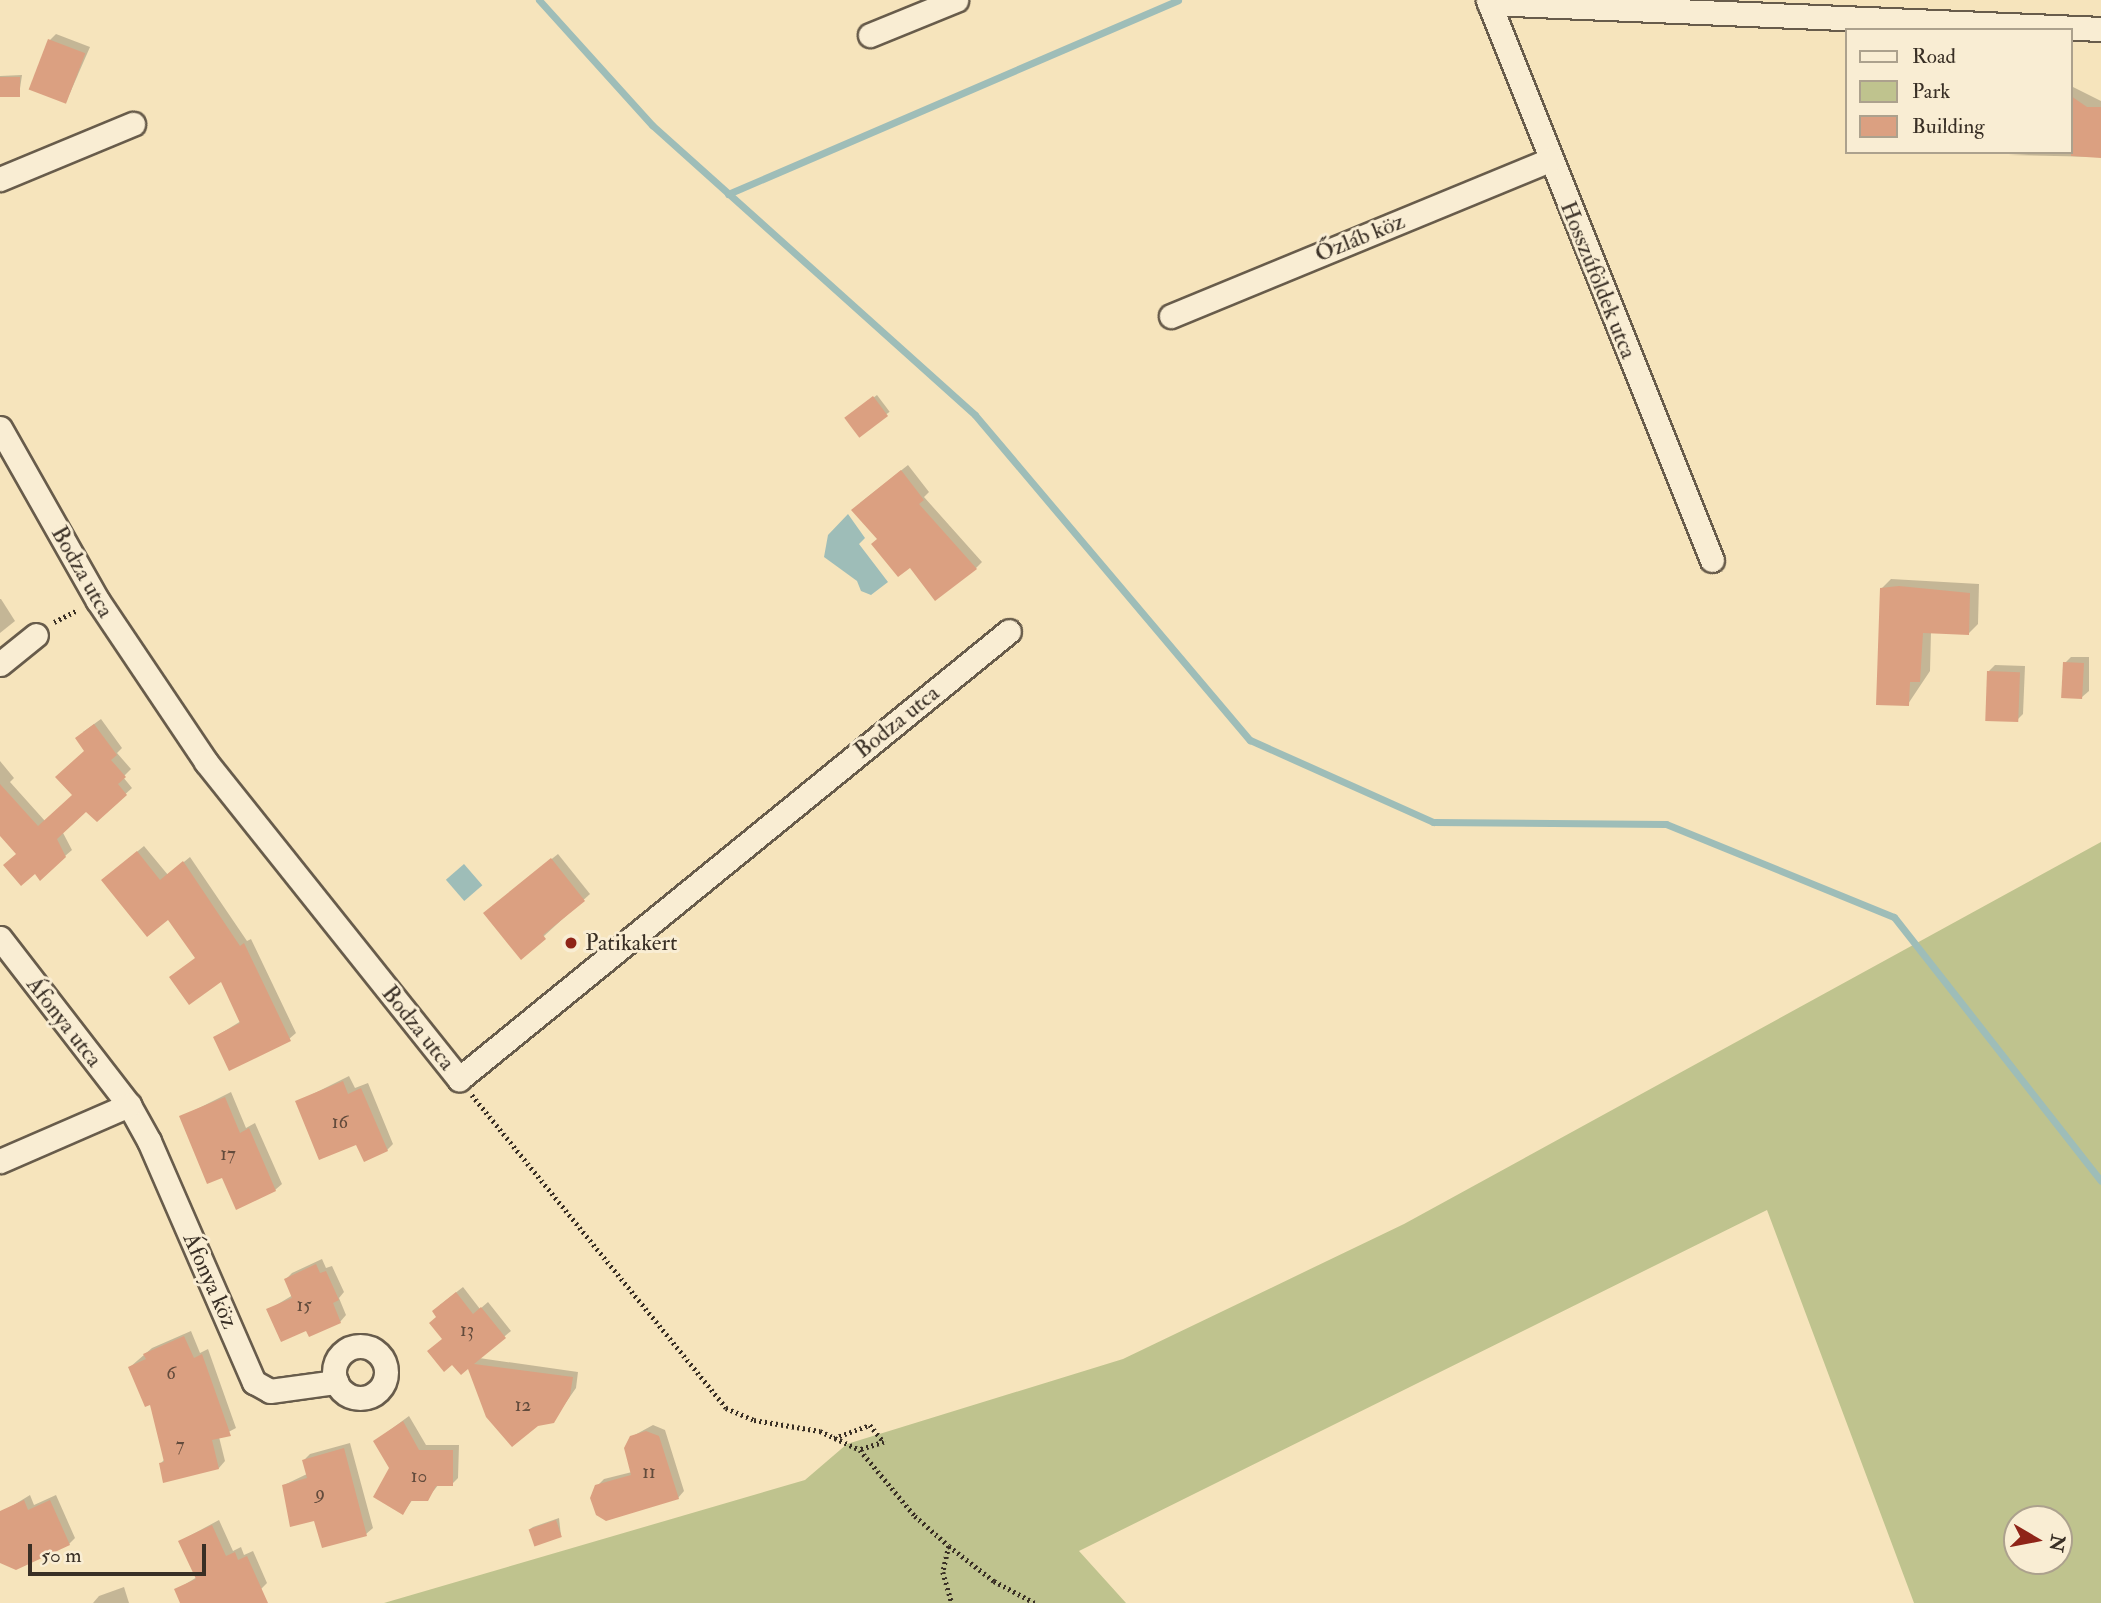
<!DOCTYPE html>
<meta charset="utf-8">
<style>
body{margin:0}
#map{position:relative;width:2101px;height:1603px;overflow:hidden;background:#f6e4bc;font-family:"IM FELL Double Pica",serif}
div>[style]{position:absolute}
.green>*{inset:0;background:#bfc38e}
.water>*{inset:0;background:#9ebdb8;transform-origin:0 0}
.shadow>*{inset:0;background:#0003;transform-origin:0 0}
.stream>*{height:7px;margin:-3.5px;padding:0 3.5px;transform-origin:3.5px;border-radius:3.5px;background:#9ebdb8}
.building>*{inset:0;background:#dba081;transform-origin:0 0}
.path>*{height:4.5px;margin-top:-2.25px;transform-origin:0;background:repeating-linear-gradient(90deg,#392f25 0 2px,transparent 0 5.5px)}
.roads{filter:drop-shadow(2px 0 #685c4b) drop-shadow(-2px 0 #685c4b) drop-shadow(0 2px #685c4b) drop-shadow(0 -2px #685c4b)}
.minor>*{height:23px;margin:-11.5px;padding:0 11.5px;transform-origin:11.5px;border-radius:11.5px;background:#f9edd3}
.minor>.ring{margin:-11.5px;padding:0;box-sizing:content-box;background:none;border:23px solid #f9edd3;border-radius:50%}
.dots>*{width:19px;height:19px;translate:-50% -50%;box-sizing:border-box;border:4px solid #f9edd3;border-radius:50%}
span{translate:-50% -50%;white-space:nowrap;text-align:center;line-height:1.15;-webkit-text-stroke:6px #f9edd3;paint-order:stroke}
.number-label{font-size:19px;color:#624b3c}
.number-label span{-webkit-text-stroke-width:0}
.street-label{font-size:23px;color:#392f25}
.poi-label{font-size:23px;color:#392f25}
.left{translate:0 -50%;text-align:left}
.legend{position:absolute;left:1845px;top:28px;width:228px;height:126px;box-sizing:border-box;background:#f9edd3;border:2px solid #aca18d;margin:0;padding:9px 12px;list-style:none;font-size:21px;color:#392f25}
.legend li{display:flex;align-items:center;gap:14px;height:35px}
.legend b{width:35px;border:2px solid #aca18d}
.north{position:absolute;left:2003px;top:1505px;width:70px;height:70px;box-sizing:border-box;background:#f9edd3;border:2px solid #aca18d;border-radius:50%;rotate:100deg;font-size:19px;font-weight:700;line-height:28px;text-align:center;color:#392f25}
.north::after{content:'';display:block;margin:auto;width:24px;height:32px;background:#8f2418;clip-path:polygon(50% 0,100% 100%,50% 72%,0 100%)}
.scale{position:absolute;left:28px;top:1544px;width:178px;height:32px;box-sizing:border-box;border:4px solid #392f25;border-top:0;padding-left:9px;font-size:21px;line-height:24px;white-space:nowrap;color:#392f25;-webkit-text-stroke:5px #f9edd3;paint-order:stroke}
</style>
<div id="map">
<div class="green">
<i style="clip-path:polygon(evenodd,2101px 842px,2101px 1603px,1914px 1603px,1767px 1210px,1079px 1551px,1126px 1603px,384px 1603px,805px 1480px,847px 1444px,1123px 1359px,1404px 1224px,2101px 842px,2017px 1519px,2059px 1519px,2059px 1561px,2017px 1561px,2017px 1519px)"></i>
</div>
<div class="water">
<i style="clip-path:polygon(848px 514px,865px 538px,859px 544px,888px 582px,871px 595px,861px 591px,857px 581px,824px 557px,828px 535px)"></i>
<i style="left:464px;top:864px;width:28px;height:24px;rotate:49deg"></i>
</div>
<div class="shadow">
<i style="clip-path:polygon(56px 34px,90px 47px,66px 102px,50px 40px)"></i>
<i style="clip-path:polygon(22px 75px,19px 95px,0 95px,0 76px)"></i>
<i style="clip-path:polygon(2071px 86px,2101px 101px,2101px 157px,2008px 155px,2071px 152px)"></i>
<i style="left:877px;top:395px;width:21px;height:34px;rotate:53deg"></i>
<i style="clip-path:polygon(908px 465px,929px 492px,924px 497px,982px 562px,976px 568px,910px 565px,879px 539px,860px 503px)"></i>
<i style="clip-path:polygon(1891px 579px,1979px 584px,1978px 624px,1968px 634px,1931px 632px,1930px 671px,1908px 704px,1881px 589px)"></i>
<i style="clip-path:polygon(1px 599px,15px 621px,0 633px,0 599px)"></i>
<i style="clip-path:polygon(2071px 657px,2089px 657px,2089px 691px,2082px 697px,2065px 663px)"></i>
<i style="clip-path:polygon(1995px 665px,2025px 666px,2023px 714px,2017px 720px,1989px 671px)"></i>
<i style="clip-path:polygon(101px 719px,122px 748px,117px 753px,131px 769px,123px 777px,132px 788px,97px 820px,86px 810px,62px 831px,72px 850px,65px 856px,18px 853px,0 833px,0 761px,14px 778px,10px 782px,45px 821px,74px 795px,86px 750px,83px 732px)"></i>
<i style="clip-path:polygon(144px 846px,168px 875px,190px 857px,247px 941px,251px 939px,296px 1033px,289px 1039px,215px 1037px,241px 1021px,222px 979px,197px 957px,169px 918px,110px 874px)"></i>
<i style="clip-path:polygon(558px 854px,590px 894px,521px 957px,492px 907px)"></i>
<i style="clip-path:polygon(349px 1076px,355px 1088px,368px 1083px,393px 1144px,387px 1150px,357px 1143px,297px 1102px)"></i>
<i style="clip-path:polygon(231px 1092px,246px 1128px,255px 1123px,282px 1184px,275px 1190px,223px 1175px,181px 1117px)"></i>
<i style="clip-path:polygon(322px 1259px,326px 1268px,332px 1266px,344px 1292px,339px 1298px,346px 1315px,340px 1322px,307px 1329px,268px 1310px,293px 1295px,286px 1279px,292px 1273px)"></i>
<i style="clip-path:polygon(463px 1287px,480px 1309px,488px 1302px,511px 1331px,479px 1358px,578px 1372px,576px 1388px,553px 1421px,469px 1366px,453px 1363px,438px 1317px,440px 1305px)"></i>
<i style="clip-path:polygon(191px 1331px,200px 1353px,208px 1349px,236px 1428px,219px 1437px,225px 1461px,219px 1468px,161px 1463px,165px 1459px,151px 1403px,130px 1367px,152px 1348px)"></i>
<i style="clip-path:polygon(409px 1416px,426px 1445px,459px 1445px,458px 1478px,452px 1484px,439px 1484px,427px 1499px,413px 1499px,403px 1513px,391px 1468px,375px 1441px)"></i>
<i style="clip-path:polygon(653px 1425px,665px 1430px,684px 1491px,678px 1498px,597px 1486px,604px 1479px,632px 1472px,631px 1437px)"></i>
<i style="clip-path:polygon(350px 1443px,373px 1528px,366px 1534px,316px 1519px,284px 1485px,307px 1474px,304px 1460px,310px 1454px)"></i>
<i style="clip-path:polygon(30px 1495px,34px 1505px,56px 1495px,75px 1538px,69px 1544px,0 1561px,4px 1511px)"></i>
<i style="clip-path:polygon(559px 1518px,561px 1536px,530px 1529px,533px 1527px)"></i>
<i style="clip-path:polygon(219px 1520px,233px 1551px,241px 1547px,244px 1555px,253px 1551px,267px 1583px,261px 1589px,265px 1603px,181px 1603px,176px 1590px,197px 1577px,180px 1541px)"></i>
<i style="clip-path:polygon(124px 1587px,129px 1603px,93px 1603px,99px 1596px)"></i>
</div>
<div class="stream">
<i style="left:539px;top:0;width:169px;rotate:47.9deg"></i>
<i style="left:652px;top:125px;width:434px;rotate:41.9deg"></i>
<i style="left:975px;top:415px;width:426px;rotate:49.8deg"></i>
<i style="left:1250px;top:740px;width:201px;rotate:24.1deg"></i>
<i style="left:1433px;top:822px;width:233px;rotate:0.5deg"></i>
<i style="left:1666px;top:824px;width:246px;rotate:22.2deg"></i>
<i style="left:1894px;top:917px;width:335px;rotate:51.9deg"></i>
<i style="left:728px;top:194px;width:490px;rotate:-23.3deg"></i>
</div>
<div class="building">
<i style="left:48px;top:39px;width:40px;height:54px;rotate:21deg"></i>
<i style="left:20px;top:77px;width:20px;height:20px;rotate:90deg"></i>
<i style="clip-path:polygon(2071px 96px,2087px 107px,2101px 107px,2101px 158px,2071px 156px)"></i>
<i style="left:873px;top:396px;width:25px;height:36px;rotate:53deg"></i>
<i style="clip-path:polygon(901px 470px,924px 500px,919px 504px,977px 569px,935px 601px,910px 568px,898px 577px,871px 544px,877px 539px,851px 510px)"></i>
<i style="clip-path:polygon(1899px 586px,1970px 593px,1969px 635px,1923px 633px,1920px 682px,1910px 682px,1909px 706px,1876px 705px,1880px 588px)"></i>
<i style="left:2063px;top:662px;width:21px;height:36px;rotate:3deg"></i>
<i style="left:1987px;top:671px;width:33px;height:50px;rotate:2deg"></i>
<i style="clip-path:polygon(94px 724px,117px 755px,111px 760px,126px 777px,118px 784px,127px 795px,97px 822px,86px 812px,57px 839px,66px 857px,40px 881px,35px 874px,21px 886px,3px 865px,16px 854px,0 836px,0 784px,38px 826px,72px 795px,55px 777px,84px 751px,75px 738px)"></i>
<i style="clip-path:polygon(137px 851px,160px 880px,183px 861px,240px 946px,244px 943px,291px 1041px,229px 1071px,213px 1037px,240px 1023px,221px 982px,189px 1005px,169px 977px,195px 958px,168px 920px,147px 937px,101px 880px)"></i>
<i style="clip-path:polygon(551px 858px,585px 901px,543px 935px,546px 939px,521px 960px,483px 913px)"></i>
<i style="clip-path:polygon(343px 1081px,348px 1094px,361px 1088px,388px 1151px,364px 1162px,356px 1145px,319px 1160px,295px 1101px)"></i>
<i style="clip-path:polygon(225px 1097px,240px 1133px,249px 1128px,276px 1191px,236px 1210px,222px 1178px,207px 1184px,179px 1116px)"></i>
<i style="clip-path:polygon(316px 1264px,320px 1273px,326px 1271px,339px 1300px,333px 1303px,341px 1323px,309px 1337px,306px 1331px,281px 1342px,266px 1309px,292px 1298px,284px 1279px)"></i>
<i style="clip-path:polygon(456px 1292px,473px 1314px,481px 1307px,506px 1338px,474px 1364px,573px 1377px,570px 1396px,554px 1423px,538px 1426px,512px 1447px,486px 1417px,468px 1369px,461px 1375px,452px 1365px,444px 1372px,427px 1351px,442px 1339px,429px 1323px,436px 1317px,432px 1311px)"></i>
<i style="clip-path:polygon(184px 1336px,194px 1358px,202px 1354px,231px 1436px,212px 1440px,219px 1469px,163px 1483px,159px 1463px,164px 1462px,150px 1405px,145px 1407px,128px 1367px,146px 1359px,143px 1354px)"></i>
<i style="clip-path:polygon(403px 1421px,419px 1450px,453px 1450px,453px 1486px,436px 1486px,428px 1501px,411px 1501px,403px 1515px,373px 1497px,389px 1468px,373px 1441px)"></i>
<i style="clip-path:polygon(646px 1431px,659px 1436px,679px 1499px,606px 1521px,596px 1515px,590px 1498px,595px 1485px,631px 1475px,624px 1448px,630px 1436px)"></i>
<i style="clip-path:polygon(344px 1448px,367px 1536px,322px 1548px,314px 1521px,290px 1527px,282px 1485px,307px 1478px,302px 1460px)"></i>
<i style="clip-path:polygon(24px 1500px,28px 1510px,50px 1500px,70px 1545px,16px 1570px,0 1563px,0 1511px)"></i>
<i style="left:556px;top:1520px;width:18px;height:29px;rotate:71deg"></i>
<i style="clip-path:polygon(212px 1525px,226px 1556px,235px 1552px,238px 1560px,247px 1556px,268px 1603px,180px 1603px,174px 1589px,196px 1579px,178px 1541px)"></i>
</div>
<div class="path">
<i style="left:54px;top:622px;width:27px;rotate:-27deg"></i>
<i style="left:472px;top:1095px;width:403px;rotate:50.9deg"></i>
<i style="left:726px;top:1408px;width:30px;rotate:23deg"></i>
<i style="left:754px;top:1420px;width:67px;rotate:9.5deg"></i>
<i style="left:820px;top:1431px;width:44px;rotate:25.4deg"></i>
<i style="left:860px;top:1450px;width:86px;rotate:50.2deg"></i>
<i style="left:915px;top:1516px;width:45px;rotate:41.4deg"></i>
<i style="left:949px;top:1546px;width:57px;rotate:37.9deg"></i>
<i style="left:994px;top:1581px;width:47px;rotate:28.2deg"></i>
<i style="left:834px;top:1438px;width:38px;rotate:-20deg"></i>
<i style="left:870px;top:1425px;width:22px;rotate:51deg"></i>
<i style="left:884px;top:1442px;width:25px;rotate:162deg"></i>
<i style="left:949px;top:1546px;width:27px;rotate:103deg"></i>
<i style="left:943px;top:1572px;width:32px;rotate:74deg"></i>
</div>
<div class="roads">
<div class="minor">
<i style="left:1488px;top:0;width:603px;rotate:68.2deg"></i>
<i style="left:1489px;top:3px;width:613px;rotate:2.43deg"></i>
<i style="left:870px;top:35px;width:93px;rotate:-22.1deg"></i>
<i style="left:0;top:179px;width:144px;rotate:-22.5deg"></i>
<i style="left:1171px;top:316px;width:410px;rotate:-22.4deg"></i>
<i style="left:0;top:428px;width:199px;rotate:60.5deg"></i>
<i style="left:98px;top:601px;width:194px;rotate:56.1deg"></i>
<i style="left:206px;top:762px;width:406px;rotate:51.4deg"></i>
<i style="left:459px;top:1079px;width:709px;rotate:-39.16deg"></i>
<i style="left:0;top:664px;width:46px;rotate:-38.9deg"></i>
<i style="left:0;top:938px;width:211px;rotate:52.3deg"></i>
<i style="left:129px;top:1105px;width:41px;rotate:60.9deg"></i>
<i style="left:149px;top:1141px;width:263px;rotate:66.5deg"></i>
<i style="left:254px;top:1382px;width:18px;rotate:29deg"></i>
<i style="left:270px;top:1391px;width:67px;rotate:-7.8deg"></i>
<i style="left:0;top:1161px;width:141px;rotate:-23.5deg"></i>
<i class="ring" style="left:334px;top:1346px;width:29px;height:29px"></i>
</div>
</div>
<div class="dots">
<i style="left:571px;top:943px;background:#8f2418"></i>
</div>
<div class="number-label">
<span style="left:340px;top:1123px">16</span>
<span style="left:228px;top:1155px">17</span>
<span style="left:304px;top:1306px">15</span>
<span style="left:467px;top:1331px">13</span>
<span style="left:171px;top:1374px">6</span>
<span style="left:523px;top:1406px">12</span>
<span style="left:180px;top:1446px">7</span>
<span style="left:649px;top:1473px">11</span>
<span style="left:419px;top:1477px">10</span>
<span style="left:320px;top:1494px">9</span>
</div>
<div class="street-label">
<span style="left:1360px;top:238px;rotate:-22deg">Őzláb köz</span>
<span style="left:1598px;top:280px;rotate:68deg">Hosszúföldek utca</span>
<span style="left:82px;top:572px;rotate:60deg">Bodza utca</span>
<span style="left:897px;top:722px;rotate:-39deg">Bodza utca</span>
<span style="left:64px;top:1022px;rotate:52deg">Áfonya utca</span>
<span style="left:418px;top:1028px;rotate:51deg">Bodza utca</span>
<span style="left:210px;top:1281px;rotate:66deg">Áfonya köz</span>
</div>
<div class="poi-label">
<span class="left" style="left:585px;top:943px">Patikakert</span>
</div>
<ul class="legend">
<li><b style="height:9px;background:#f9edd3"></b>Road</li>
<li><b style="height:19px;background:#bfc38e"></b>Park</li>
<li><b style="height:19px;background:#dba081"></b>Building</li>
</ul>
<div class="north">N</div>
<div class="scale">50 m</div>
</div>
